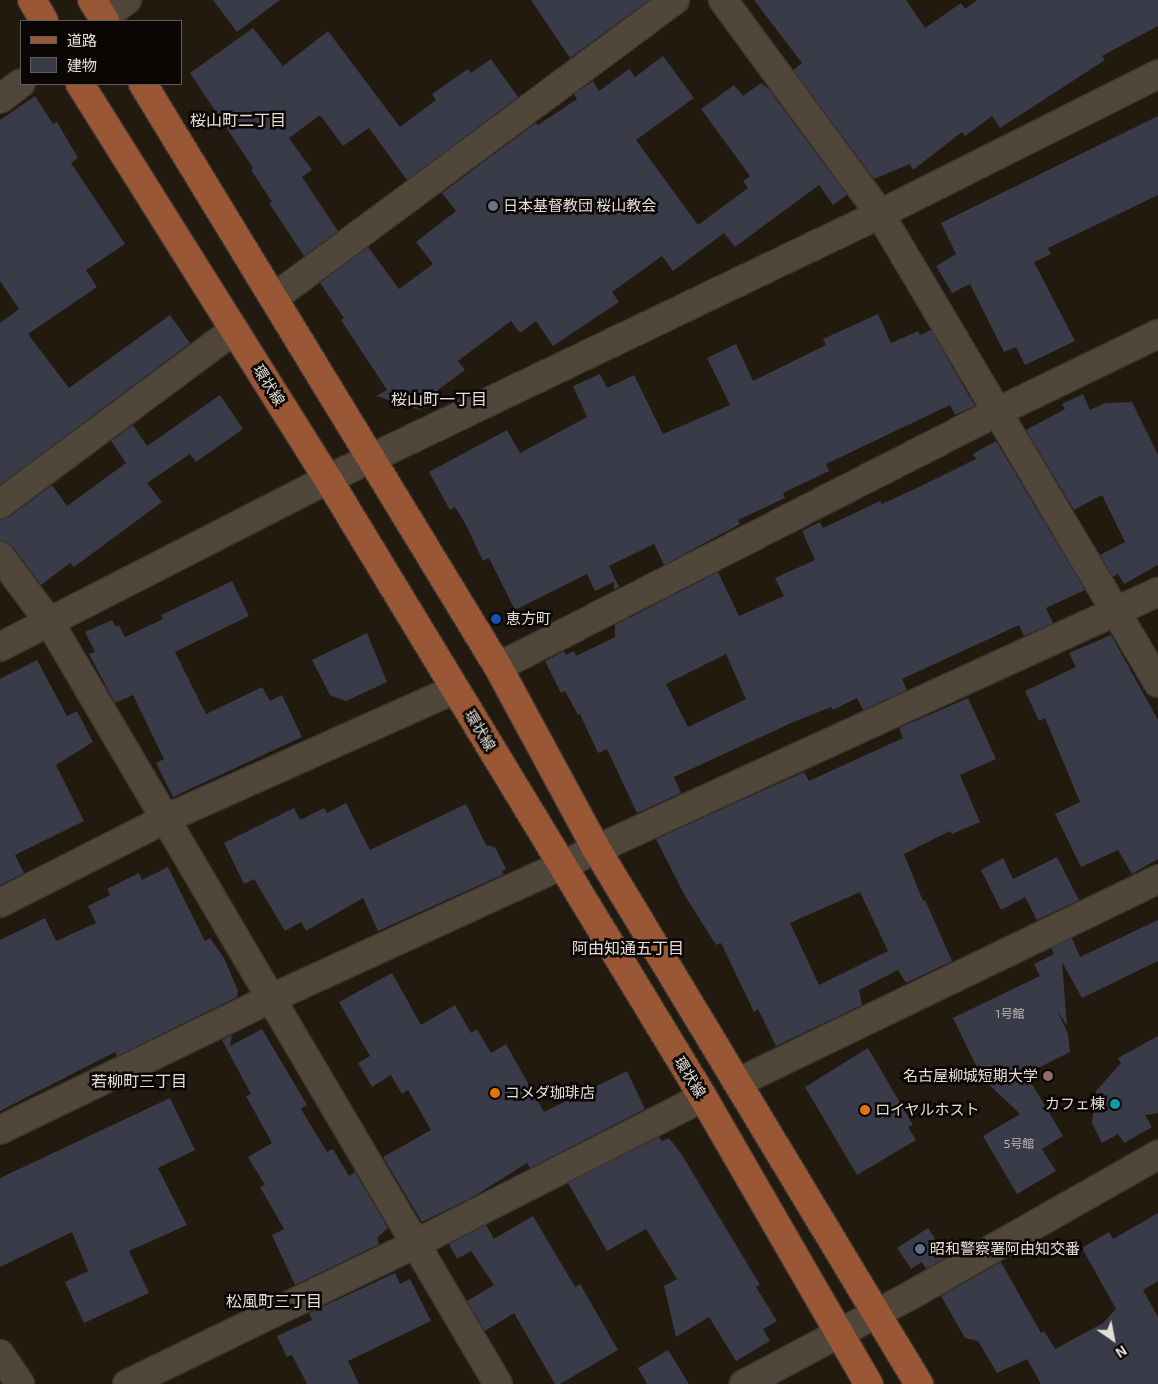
<!DOCTYPE html>
<meta charset="utf-8">
<style>
body{margin:0}
#map{position:relative;width:1158px;height:1384px;overflow:hidden;background:#22190f;font-family:"Exo 2","Noto Sans JP",sans-serif}
div>[style]{position:absolute}
.building>*{inset:0;background:#3a3b48}
.roads{filter:drop-shadow(1px 0 #3b3530) drop-shadow(-1px 0 #3b3530) drop-shadow(0 1px #3b3530) drop-shadow(0 -1px #3b3530)}
.minor>*{height:28px;margin:-14px;padding:0 14px;transform-origin:14px;border-radius:14px;background:#50463a}
.major>*{height:28px;margin:-14px;padding:0 14px;transform-origin:14px;border-radius:14px;background:#9a5736}
.dots>*{width:14px;height:14px;translate:-50% -50%;box-sizing:border-box;border:2px solid #090603;border-radius:50%}
span{translate:-50% -50%;white-space:nowrap;text-align:center;line-height:1.15;-webkit-text-stroke:5px #090603;paint-order:stroke}
.number-label{font-size:12px;color:#bab5b3}
.number-label span{-webkit-text-stroke-width:0}
.poi-label{font-size:15px;color:#e5ded7}
.left{translate:0 -50%;text-align:left}
.right{translate:-100% -50%;text-align:right}
.street-label{font-size:15px;color:#e5ded7}
.neighbourhood-label{font-size:16px;color:#e5ded7}
.legend{position:absolute;left:20px;top:20px;width:162px;height:65px;box-sizing:border-box;background:#090603;border:1px solid #615c58;margin:0;padding:6px 9px;list-style:none;font-size:15px;color:#e5ded7}
.legend li{display:flex;align-items:center;gap:10px;height:25px}
.legend b{width:25px;border:1px solid #615c58}
.north{position:absolute;left:1088px;top:1314px;width:50px;height:50px;-webkit-text-stroke:4px #090603;paint-order:stroke;rotate:147deg;font-size:14px;font-weight:700;line-height:20px;text-align:center;color:#e5ded7}
.north::after{content:'';display:block;margin:auto;width:18px;height:22px;background:#e5ded7;clip-path:polygon(50% 0,100% 100%,50% 72%,0 100%)}
</style>
<div id="map">
<div class="building">
<i style="clip-path:polygon(213px 0,280px 0,237px 32px)"></i>
<i style="clip-path:polygon(531px 0,649px 0,570px 58px)"></i>
<i style="clip-path:polygon(754px 0,906px 0,925px 28px,961px 3px,965px 9px,977px 0,1158px 0,1158px 26px,1102px 56px,1105px 60px,1000px 128px,992px 116px,965px 136px,962px 132px,913px 170px,910px 164px,874px 179px,793px 70px,802px 63px)"></i>
<i style="clip-path:polygon(253px 28px,283px 66px,328px 31px,400px 127px,436px 100px,432px 94px,468px 69px,471px 73px,491px 59px,518px 97px,407px 180px,369px 128px,343px 146px,320px 115px,289px 138px,312px 170px,302px 177px,338px 231px,304px 256px,269px 203px,272px 202px,251px 170px,253px 168px,190px 73px)"></i>
<i style="clip-path:polygon(663px 56px,694px 98px,636px 140px,698px 225px,748px 188px,743px 181px,750px 176px,701px 109px,734px 85px,743px 96px,761px 83px,768px 88px,847px 195px,833px 205px,819px 185px,735px 247px,724px 233px,673px 271px,662px 256px,612px 292px,619px 302px,553px 346px,536px 321px,520px 333px,511px 321px,458px 361px,465px 370px,438px 390px,443px 398px,420px 410px,376px 396px,387px 390px,341px 320px,344px 318px,320px 283px,368px 247px,399px 289px,433px 264px,416px 242px,456px 211px,442px 193px,536px 123px,538px 125px,577px 99px,574px 94px,593px 81px,599px 91px,629px 69px,635px 77px)"></i>
<i style="clip-path:polygon(35px 96px,53px 124px,57px 122px,78px 158px,71px 163px,125px 244px,86px 270px,97px 287px,28px 334px,69px 388px,170px 315px,190px 343px,0 485px,0 323px,19px 309px,0 281px,0 120px)"></i>
<i style="clip-path:polygon(1158px 116px,1158px 195px,1048px 248px,1051px 254px,1034px 262px,1075px 341px,1025px 365px,1016px 347px,1004px 352px,970px 284px,952px 293px,936px 266px,956px 254px,941px 223px)"></i>
<i style="clip-path:polygon(878px 314px,891px 343px,918px 331px,920px 335px,931px 330px,975px 406px,955px 415px,950px 405px,826px 464px,829px 471px,783px 493px,785px 498px,738px 520px,740px 524px,664px 565px,654px 544px,609px 566px,619px 587px,614px 590px,614px 582px,595px 591px,587px 574px,515px 610px,489px 558px,483px 561px,466px 525px,455px 507px,450px 510px,429px 472px,507px 430px,520px 453px,587px 417px,573px 386px,600px 374px,607px 388px,634px 375px,663px 434px,730px 405px,707px 358px,736px 344px,753px 381px,826px 345px,823px 339px)"></i>
<i style="clip-path:polygon(1083px 394px,1090px 410px,1105px 403px,1132px 402px,1158px 455px,1158px 565px,1124px 584px,1118px 574px,1113px 577px,1100px 555px,1125px 542px,1102px 495px,1074px 510px,1026px 430px,1065px 409px,1062px 404px)"></i>
<i style="clip-path:polygon(220px 395px,243px 429px,196px 462px,190px 454px,147px 483px,162px 502px,74px 567px,70px 563px,41px 585px,13px 547px,0 541px,0 519px,9px 517px,52px 485px,67px 506px,126px 463px,111px 441px,133px 425px,147px 446px)"></i>
<i style="clip-path:polygon(evenodd,996px 441px,1085px 590px,1046px 608px,1053px 623px,1024px 636px,1019px 625px,902px 679px,907px 690px,863px 710px,857px 698px,833px 710px,831px 707px,791px 723px,674px 777px,681px 793px,637px 813px,607px 749px,598px 753px,580px 714px,578px 715px,565px 691px,561px 693px,545px 661px,564px 651px,566px 655px,574px 651px,576px 656px,615px 637px,615px 625px,718px 572px,739px 616px,784px 596px,775px 578px,815px 560px,802px 531px,820px 522px,823px 528px,880px 501px,882px 504px,919px 487px,976px 459px,973px 454px,996px 441px,726px 654px,746px 699px,688px 727px,666px 684px,726px 654px)"></i>
<i style="clip-path:polygon(232px 581px,249px 616px,175px 652px,206px 714px,262px 687px,270px 701px,282px 695px,302px 737px,173px 797px,156px 763px,164px 759px,133px 695px,115px 703px,89px 654px,95px 652px,85px 632px,112px 620px,116px 627px,119px 625px,125px 637px,163px 619px,161px 615px)"></i>
<i style="clip-path:polygon(367px 633px,387px 682px,346px 701px,330px 695px,312px 660px)"></i>
<i style="clip-path:polygon(1111px 635px,1158px 720px,1158px 859px,1132px 874px,1118px 850px,1081px 867px,1055px 814px,1080px 802px,1045px 718px,1039px 721px,1025px 691px,1076px 667px,1069px 653px)"></i>
<i style="clip-path:polygon(37px 660px,67px 716px,77px 711px,93px 742px,56px 765px,84px 821px,15px 855px,24px 873px,0 885px,0 679px)"></i>
<i style="clip-path:polygon(evenodd,968px 698px,996px 759px,960px 775px,980px 822px,952px 834px,950px 831px,904px 854px,923px 901px,925px 900px,952px 961px,906px 983px,898px 970px,859px 990px,862px 1005px,776px 1046px,758px 1009px,754px 1012px,721px 943px,716px 945px,685px 896px,656px 839px,804px 772px,809px 781px,903px 738px,899px 728px,968px 698px,860px 892px,888px 951px,819px 985px,790px 923px,860px 892px)"></i>
<i style="clip-path:polygon(346px 803px,370px 850px,466px 804px,486px 845px,495px 847px,506px 869px,502px 871px,504px 874px,378px 931px,363px 898px,306px 931px,301px 922px,285px 931px,254px 879px,244px 884px,224px 843px,294px 808px,300px 820px,324px 808px,327px 813px)"></i>
<i style="clip-path:polygon(1057px 857px,1079px 900px,1037px 920px,1025px 897px,1001px 910px,981px 870px,1003px 858px,1013px 879px)"></i>
<i style="clip-path:polygon(168px 867px,205px 941px,210px 938px,224px 958px,238px 991px,237px 997px,117px 1056px,115px 1052px,0 1111px,0 940px,45px 918px,56px 941px,96px 923px,88px 906px,110px 895px,107px 889px,139px 873px,142px 880px)"></i>
<i style="clip-path:polygon(1158px 920px,1158px 961px,1082px 998px,1062px 962px,1067px 1026px,1057px 1010px,1068px 1034px,1070px 1052px,1026px 1074px,1063px 1136px,1042px 1149px,1056px 1171px,1017px 1194px,983px 1136px,1020px 1114px,982px 1078px,953px 1018px,1040px 976px,1034px 964px,1054px 954px,1051px 948px,1072px 938px,1080px 957px)"></i>
<i style="clip-path:polygon(392px 973px,421px 1025px,455px 1005px,471px 1033px,477px 1029px,491px 1053px,506px 1044px,544px 1112px,627px 1071px,645px 1109px,530px 1168px,527px 1163px,471px 1198px,422px 1222px,383px 1157px,431px 1130px,408px 1090px,402px 1094px,391px 1075px,372px 1087px,358px 1063px,370px 1056px,339px 1002px)"></i>
<i style="clip-path:polygon(262px 1029px,307px 1105px,301px 1109px,327px 1152px,333px 1149px,349px 1176px,355px 1172px,388px 1228px,377px 1238px,379px 1244px,295px 1285px,272px 1235px,284px 1229px,260px 1187px,265px 1185px,248px 1157px,272px 1143px,246px 1096px,251px 1094px,222px 1040px,232px 1035px,230px 1046px)"></i>
<i style="clip-path:polygon(1158px 1036px,1158px 1113px,1145px 1115px,1152px 1127px,1124px 1143px,1118px 1134px,1102px 1143px,1092px 1123px,1096px 1091px,1121px 1063px,1118px 1058px)"></i>
<i style="clip-path:polygon(868px 1048px,913px 1125px,908px 1127px,916px 1140px,857px 1175px,805px 1087px)"></i>
<i style="clip-path:polygon(170px 1098px,195px 1150px,158px 1168px,187px 1225px,129px 1251px,149px 1293px,84px 1323px,65px 1282px,88px 1271px,72px 1232px,0 1267px,0 1178px)"></i>
<i style="clip-path:polygon(659px 1137px,662px 1141px,669px 1138px,682px 1155px,760px 1285px,756px 1287px,777px 1321px,763px 1329px,770px 1341px,736px 1361px,709px 1317px,676px 1337px,664px 1286px,677px 1279px,646px 1229px,607px 1251px,568px 1183px)"></i>
<i style="clip-path:polygon(1158px 1213px,1158px 1281px,1143px 1290px,1158px 1317px,1158px 1384px,1041px 1384px,1027px 1359px,997px 1373px,978px 1341px,965px 1338px,941px 1296px,1001px 1262px,1041px 1333px,1044px 1331px,1055px 1349px,1103px 1323px,1116px 1309px,1082px 1248px,1109px 1232px,1113px 1239px)"></i>
<i style="clip-path:polygon(533px 1216px,575px 1287px,580px 1284px,618px 1350px,560px 1384px,555px 1384px,514px 1313px,485px 1331px,467px 1301px,494px 1285px,471px 1251px,457px 1259px,449px 1244px,486px 1225px,494px 1239px)"></i>
<i style="clip-path:polygon(928px 1228px,947px 1257px,926px 1269px,922px 1262px,911px 1269px,897px 1248px)"></i>
<i style="clip-path:polygon(395px 1273px,400px 1284px,410px 1279px,431px 1321px,348px 1361px,359px 1384px,307px 1384px,292px 1355px,287px 1357px,277px 1336px,312px 1320px,309px 1313px)"></i>
<i style="clip-path:polygon(668px 1350px,689px 1384px,647px 1384px,638px 1368px)"></i>
</div>
<div class="roads">
<div class="minor">
<i style="left:723px;top:0;width:265px;rotate:53.7deg"></i>
<i style="left:880px;top:214px;width:545px;rotate:59.34deg"></i>
<i style="left:103px;top:18px;width:30px;rotate:-37deg"></i>
<i style="left:0;top:99px;width:26px;rotate:-37deg"></i>
<i style="left:275px;top:297px;width:498px;rotate:-36.6deg"></i>
<i style="left:0;top:504px;width:292px;rotate:-36.6deg"></i>
<i style="left:0;top:556px;width:84px;rotate:53.3deg"></i>
<i style="left:50px;top:623px;width:883px;rotate:59.51deg"></i>
<i style="left:0;top:647px;width:369px;rotate:-27.1deg"></i>
<i style="left:328px;top:479px;width:612px;rotate:-25.64deg"></i>
<i style="left:880px;top:214px;width:311px;rotate:-26.7deg"></i>
<i style="left:498px;top:667px;width:558px;rotate:-27.07deg"></i>
<i style="left:995px;top:413px;width:181px;rotate:-25.9deg"></i>
<i style="left:0;top:903px;width:185px;rotate:-27deg"></i>
<i style="left:165px;top:819px;width:318px;rotate:-24.1deg"></i>
<i style="left:739px;top:1082px;width:466px;rotate:-25.8deg"></i>
<i style="left:0;top:1130px;width:302px;rotate:-25.9deg"></i>
<i style="left:272px;top:998px;width:975px;rotate:-24.62deg"></i>
<i style="left:0;top:1354px;width:36px;rotate:56deg"></i>
<i style="left:127px;top:1384px;width:320px;rotate:-25.9deg"></i>
<i style="left:415px;top:1244px;width:323px;rotate:-27deg"></i>
<i style="left:744px;top:1384px;width:191px;rotate:-28deg"></i>
<i style="left:913px;top:1294px;width:282px;rotate:-29.6deg"></i>
</div>
<div class="major">
<i style="left:32px;top:0;width:24px;rotate:60deg"></i>
<i style="left:92px;top:0;width:25px;rotate:58deg"></i>
<i style="left:80px;top:84px;width:466px;rotate:57.9deg"></i>
<i style="left:328px;top:479px;width:723px;rotate:58.75deg"></i>
<i style="left:703px;top:1097px;width:332px;rotate:60deg"></i>
<i style="left:143px;top:84px;width:683px;rotate:58.66deg"></i>
<i style="left:498px;top:667px;width:208px;rotate:61.6deg"></i>
<i style="left:597px;top:850px;width:624px;rotate:58.91deg"></i>
</div>
</div>
<div class="dots">
<i style="left:493px;top:206px;background:#6b7280"></i>
<i style="left:496px;top:619px;background:#1a4fb4"></i>
<i style="left:1048px;top:1076px;background:#8d6e63"></i>
<i style="left:495px;top:1093px;background:#e8710a"></i>
<i style="left:1115px;top:1104px;background:#0f9aa8"></i>
<i style="left:865px;top:1110px;background:#e8710a"></i>
<i style="left:920px;top:1249px;background:#5c6f8a"></i>
</div>
<div class="number-label">
<span style="left:1010px;top:1014px">1号館</span>
<span style="left:1019px;top:1144px">5号館</span>
</div>
<div class="poi-label">
<span class="left" style="left:503px;top:206px">日本基督教団 桜山教会</span>
<span class="left" style="left:506px;top:619px">恵方町</span>
<span class="right" style="left:1038px;top:1076px">名古屋柳城短期大学</span>
<span class="left" style="left:505px;top:1093px">コメダ珈琲店</span>
<span class="right" style="left:1105px;top:1104px">カフェ棟</span>
<span class="left" style="left:875px;top:1110px">ロイヤルホスト</span>
<span class="left" style="left:930px;top:1249px">昭和警察署阿由知交番</span>
</div>
<div class="street-label">
<span style="left:269px;top:385px;rotate:58deg">環状線</span>
<span style="left:480px;top:730px;rotate:59deg">環状線</span>
<span style="left:690px;top:1077px;rotate:58deg">環状線</span>
</div>
<div class="neighbourhood-label">
<span style="left:238px;top:120px">桜山町二丁目</span>
<span style="left:439px;top:399px">桜山町一丁目</span>
<span style="left:628px;top:948px">阿由知通五丁目</span>
<span style="left:139px;top:1081px">若柳町三丁目</span>
<span style="left:274px;top:1301px">松風町三丁目</span>
</div>
<ul class="legend">
<li><b style="height:6px;background:#9a5736"></b>道路</li>
<li><b style="height:14px;background:#3a3b48"></b>建物</li>
</ul>
<div class="north">N</div>
</div>
